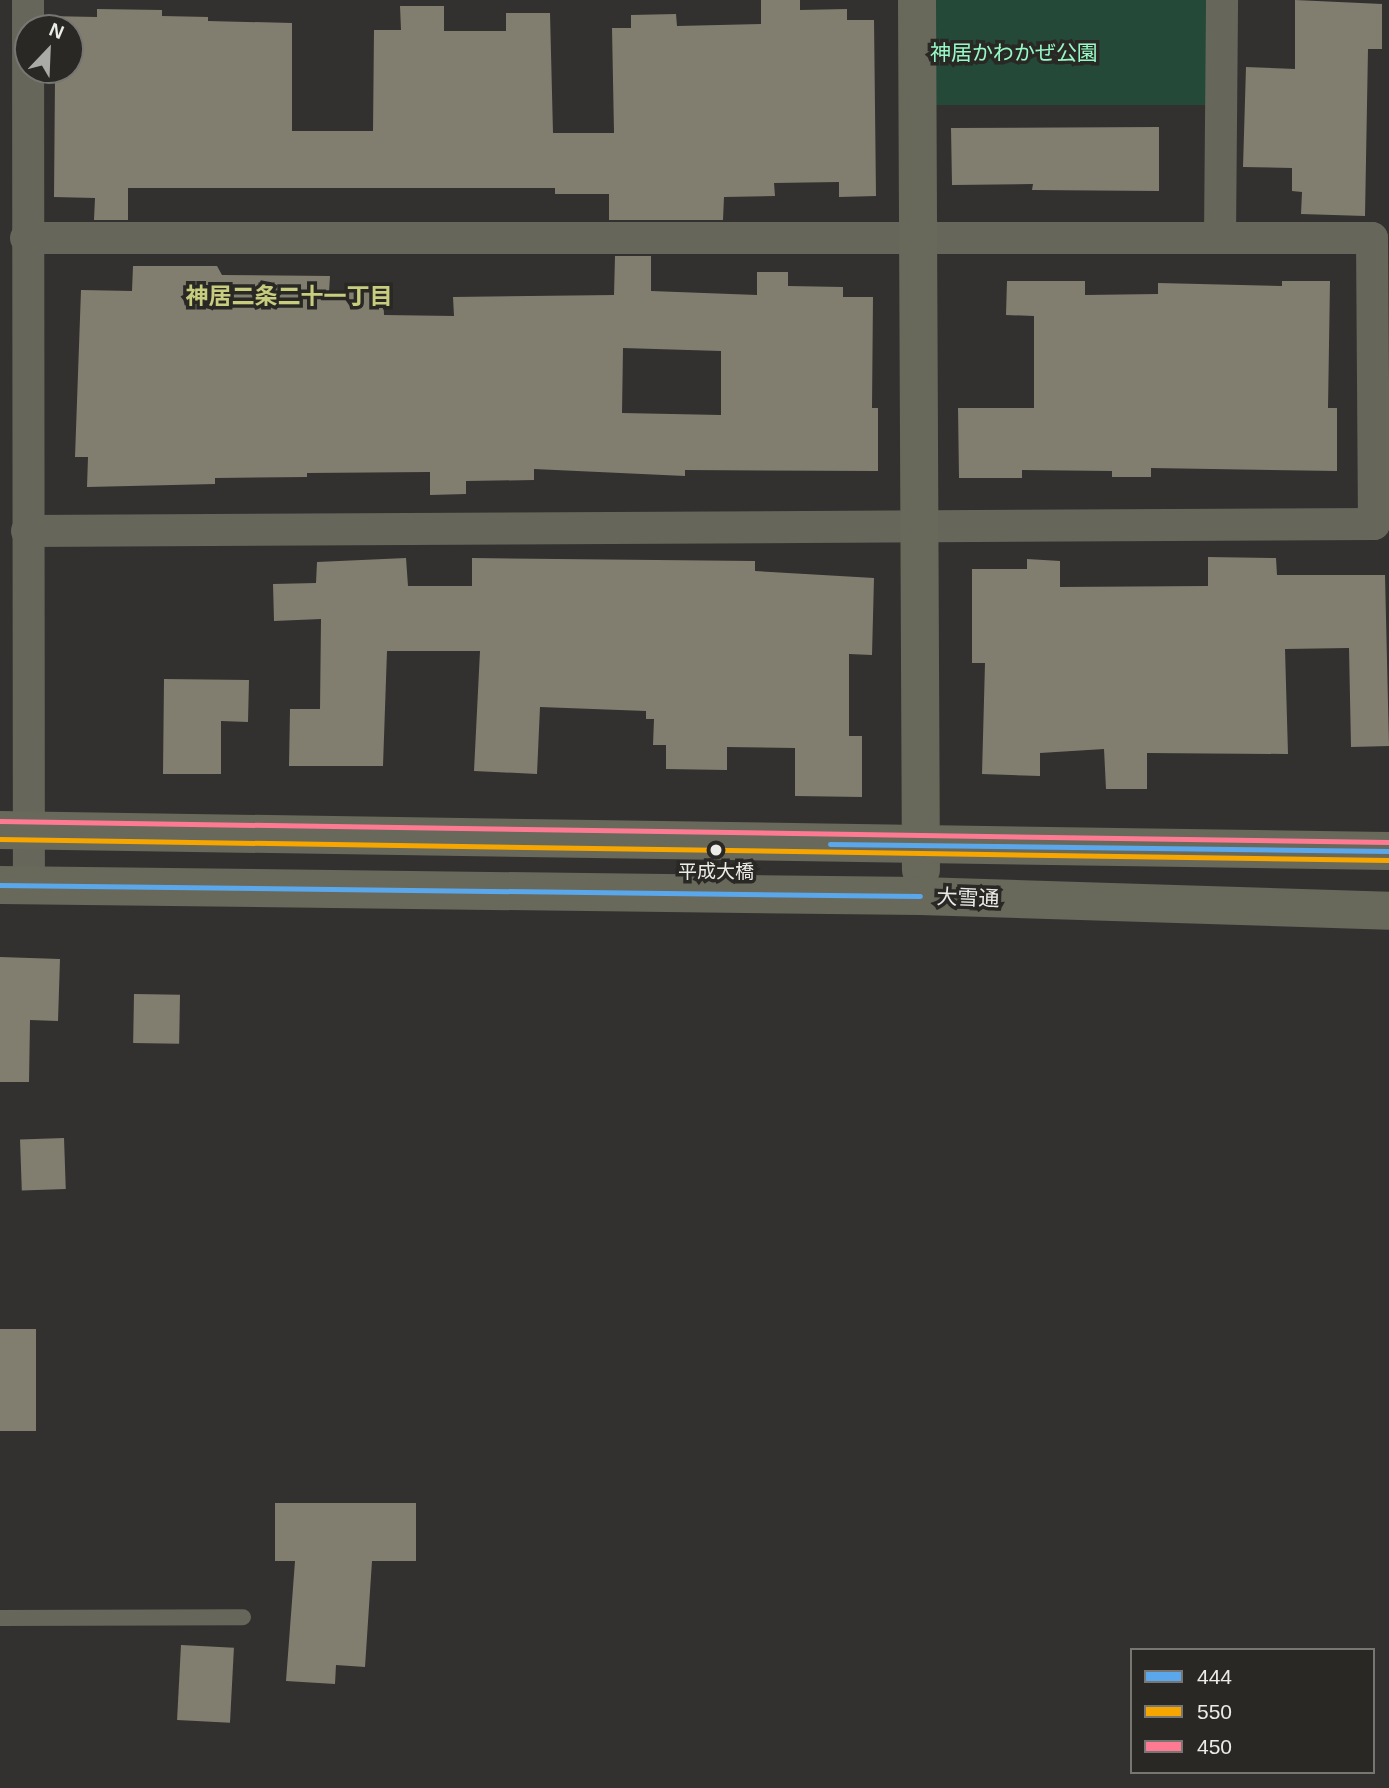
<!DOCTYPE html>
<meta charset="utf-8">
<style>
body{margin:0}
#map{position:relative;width:1389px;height:1788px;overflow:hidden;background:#32312f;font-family:Arial,"Noto Sans JP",sans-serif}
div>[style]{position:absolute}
.green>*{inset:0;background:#254938;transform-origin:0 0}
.building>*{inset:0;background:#817e70;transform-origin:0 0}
.lane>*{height:16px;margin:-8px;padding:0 8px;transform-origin:8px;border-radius:8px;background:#66675a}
.street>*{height:32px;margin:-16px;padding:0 16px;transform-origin:16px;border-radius:16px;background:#66675a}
.secondary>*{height:38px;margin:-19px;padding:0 19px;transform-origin:19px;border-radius:19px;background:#68695a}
.bus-1>*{height:5px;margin:-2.5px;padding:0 2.5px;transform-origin:2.5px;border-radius:2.5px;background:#5aa8eb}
.bus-2>*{height:5px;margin:-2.5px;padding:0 2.5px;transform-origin:2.5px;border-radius:2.5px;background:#f7a600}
.bus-3>*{height:5px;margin:-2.5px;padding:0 2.5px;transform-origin:2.5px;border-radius:2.5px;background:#fe7a93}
.dots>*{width:19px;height:19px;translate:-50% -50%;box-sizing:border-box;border:4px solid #292824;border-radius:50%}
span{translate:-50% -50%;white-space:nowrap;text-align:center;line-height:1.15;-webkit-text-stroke:7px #292824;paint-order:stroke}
.bus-label{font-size:19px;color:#ebebe8}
.park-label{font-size:21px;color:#96f9c6}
.street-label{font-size:21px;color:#ebebe8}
.neighbourhood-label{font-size:23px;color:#c7cc7f;font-weight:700}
.legend{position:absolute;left:1130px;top:1648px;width:245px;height:126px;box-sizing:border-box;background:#292824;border:2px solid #777672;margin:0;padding:9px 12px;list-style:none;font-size:21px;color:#ebebe8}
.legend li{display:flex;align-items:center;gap:14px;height:35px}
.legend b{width:35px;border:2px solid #777672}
.north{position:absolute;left:14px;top:14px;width:70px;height:70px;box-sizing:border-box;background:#292824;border:2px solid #777672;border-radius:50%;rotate:23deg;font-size:19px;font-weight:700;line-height:28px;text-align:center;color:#ebebe8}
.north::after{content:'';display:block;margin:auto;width:24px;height:32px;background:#aaaaa7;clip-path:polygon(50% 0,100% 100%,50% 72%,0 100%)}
</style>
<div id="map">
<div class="green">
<i style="left:917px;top:0;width:305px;height:105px"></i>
</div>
<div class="building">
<i style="clip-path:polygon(761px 0,800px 0,800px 10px,847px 9px,847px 20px,874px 20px,876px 196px,839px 197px,839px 182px,774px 183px,775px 196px,724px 197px,723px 220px,609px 220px,609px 194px,555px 194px,555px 188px,128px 188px,128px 220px,94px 220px,95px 198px,54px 197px,55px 78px,46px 78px,47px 70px,70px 70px,70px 28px,47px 28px,47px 16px,97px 17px,97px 9px,162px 10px,162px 16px,208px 17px,208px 21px,292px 23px,292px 131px,373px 131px,374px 30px,401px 30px,400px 6px,444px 6px,444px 31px,506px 31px,506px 13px,550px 13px,553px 133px,614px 133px,612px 28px,631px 28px,631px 15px,676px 14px,677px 26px,761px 24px)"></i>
<i style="clip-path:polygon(1295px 0,1382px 4px,1382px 49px,1368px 49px,1365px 216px,1301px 214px,1302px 192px,1292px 191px,1292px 168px,1243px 167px,1246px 67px,1295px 69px)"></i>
<i style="clip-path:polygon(1159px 127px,1159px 191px,1032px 190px,1033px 184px,952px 185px,951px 128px)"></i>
<i style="clip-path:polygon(evenodd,615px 256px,651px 256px,651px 291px,757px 295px,757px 272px,788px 272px,788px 286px,843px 287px,843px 297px,873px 297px,872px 408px,878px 408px,878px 471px,685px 470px,685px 476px,534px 469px,534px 480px,466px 481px,466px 494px,430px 495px,430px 472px,307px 473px,307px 477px,215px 478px,215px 484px,87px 487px,88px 457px,75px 457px,81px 290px,132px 291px,133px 266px,217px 266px,222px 275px,330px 276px,329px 292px,383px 292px,384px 315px,454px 316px,453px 297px,614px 295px,615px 256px,623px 348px,721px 351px,721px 415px,622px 413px,623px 348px)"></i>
<i style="clip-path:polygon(1007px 281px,1085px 281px,1085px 295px,1158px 294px,1158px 283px,1282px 286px,1282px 281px,1330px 281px,1328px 408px,1337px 408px,1337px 471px,1151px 468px,1151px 477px,1112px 477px,1112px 471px,1022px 470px,1022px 478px,959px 478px,958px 408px,1034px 408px,1034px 316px,1006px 315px)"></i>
<i style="clip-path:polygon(1208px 557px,1276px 558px,1277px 575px,1385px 575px,1389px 746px,1351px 747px,1349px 648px,1285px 649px,1288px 754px,1147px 753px,1147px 789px,1106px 789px,1104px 749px,1040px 753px,1040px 776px,982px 774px,985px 663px,972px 663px,972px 569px,1027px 569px,1027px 559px,1060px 561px,1060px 587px,1208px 586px)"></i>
<i style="clip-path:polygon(406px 558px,408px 586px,472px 586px,472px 558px,755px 561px,755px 571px,874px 578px,872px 655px,849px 654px,849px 736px,862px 736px,862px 797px,795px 796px,795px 748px,727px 747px,727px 770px,666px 769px,666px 745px,653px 745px,654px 719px,646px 719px,646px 711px,540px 707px,537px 774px,474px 771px,480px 651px,387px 651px,383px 766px,289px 766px,290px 709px,320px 709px,321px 619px,274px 621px,273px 584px,316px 583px,317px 562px)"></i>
<i style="clip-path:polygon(164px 679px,249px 680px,248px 722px,221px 721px,221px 774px,163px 774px)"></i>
<i style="clip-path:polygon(0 957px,60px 959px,58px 1021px,30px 1020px,29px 1082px,0 1082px)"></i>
<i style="left:134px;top:994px;width:46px;height:49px;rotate:1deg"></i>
<i style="left:64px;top:1138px;width:51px;height:44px;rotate:88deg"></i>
<i style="left:0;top:1329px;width:36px;height:102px"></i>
<i style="clip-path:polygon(275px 1503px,416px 1503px,416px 1561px,372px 1561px,365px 1667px,336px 1665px,335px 1684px,286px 1681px,295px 1561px,275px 1561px)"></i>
<i style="left:181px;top:1645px;width:53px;height:75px;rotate:3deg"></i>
</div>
<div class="lane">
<i style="left:0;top:1618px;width:243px;rotate:-0.2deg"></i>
</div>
<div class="street">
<i style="left:28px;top:0;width:886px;rotate:89.94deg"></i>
<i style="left:1220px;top:236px;width:236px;rotate:-89.5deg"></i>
<i style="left:26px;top:238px;width:1346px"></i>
<i style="left:1372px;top:238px;width:286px;rotate:89.6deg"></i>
<i style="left:1374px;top:524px;width:1347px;rotate:179.7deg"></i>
</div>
<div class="secondary">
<i style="left:917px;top:0;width:870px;rotate:89.74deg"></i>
<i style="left:0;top:830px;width:1389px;rotate:0.87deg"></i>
<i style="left:0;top:885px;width:920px;rotate:0.69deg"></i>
<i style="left:920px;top:896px;width:469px;rotate:1.8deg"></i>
</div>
<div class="bus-1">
<i style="left:830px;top:844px;width:559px;rotate:0.72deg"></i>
<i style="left:0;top:885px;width:920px;rotate:0.69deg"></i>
</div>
<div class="bus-2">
<i style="left:0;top:839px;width:1389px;rotate:0.87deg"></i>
</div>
<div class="bus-3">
<i style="left:0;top:821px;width:1389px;rotate:0.87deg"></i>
</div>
<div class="dots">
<i style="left:716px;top:850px;background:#ebebe8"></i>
</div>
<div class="bus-label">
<span style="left:716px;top:872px">平成大橋</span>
</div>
<div class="park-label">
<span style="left:1014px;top:53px">神居かわかぜ公園</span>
</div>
<div class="street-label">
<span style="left:968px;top:898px;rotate:2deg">大雪通</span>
</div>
<div class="neighbourhood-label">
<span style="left:289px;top:296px">神居二条二十一丁目</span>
</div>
<ul class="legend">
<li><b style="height:9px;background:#5aa8eb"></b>444</li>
<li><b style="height:9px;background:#f7a600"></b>550</li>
<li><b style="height:9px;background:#fe7a93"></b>450</li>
</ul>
<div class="north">N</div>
</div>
